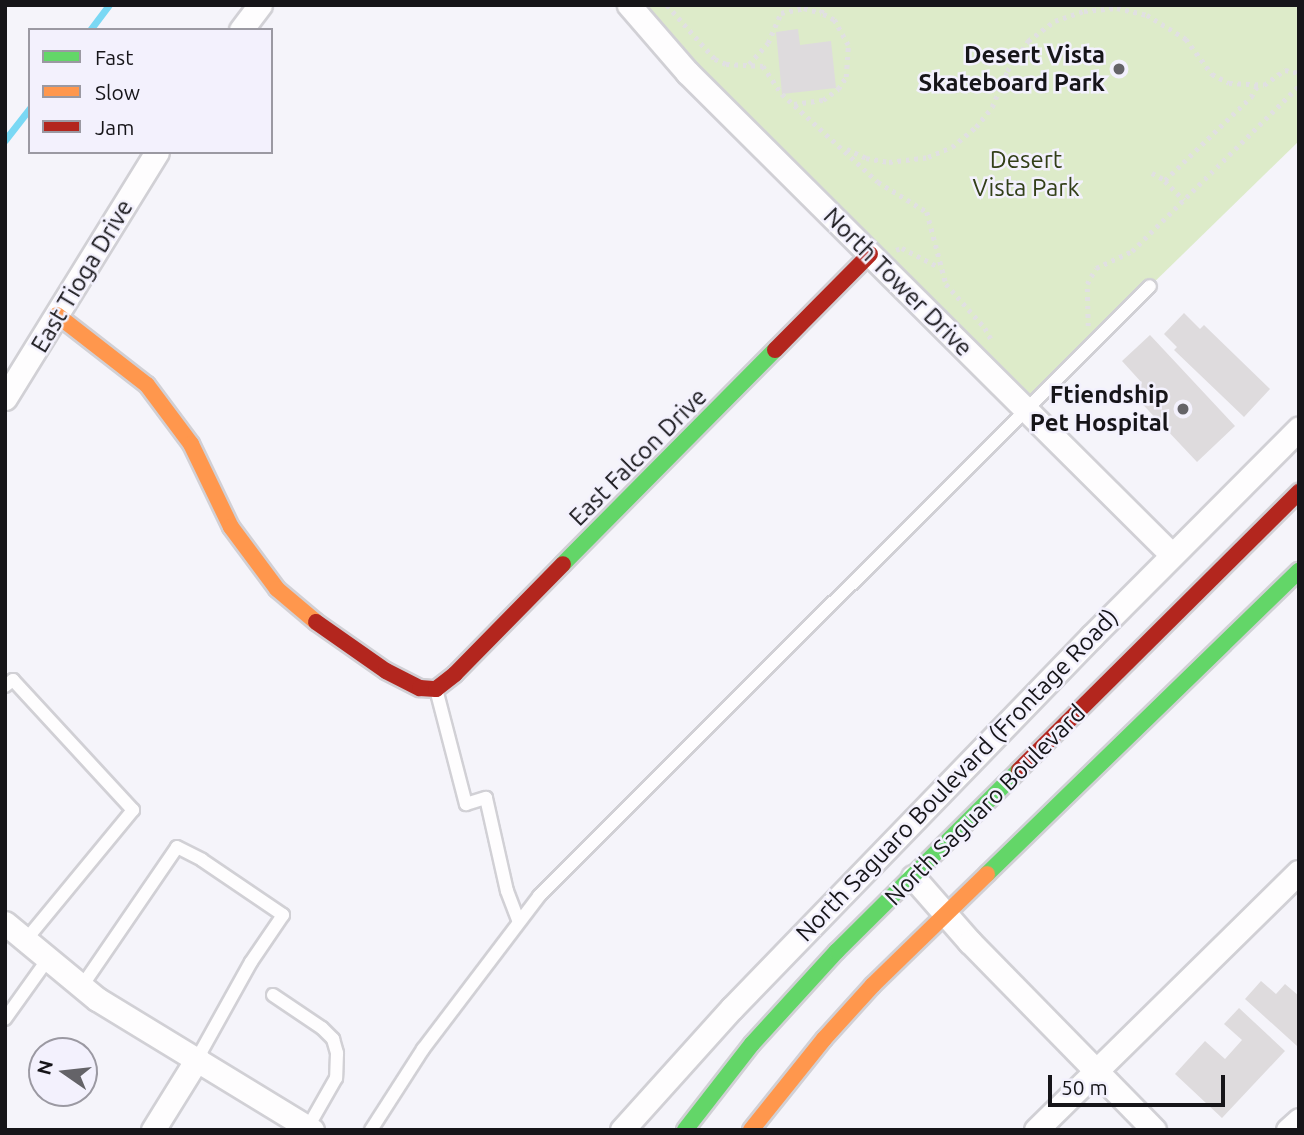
<!DOCTYPE html>
<style>
body{margin:0}
#map{position:relative;width:1304px;height:1135px;overflow:hidden;background:#f5f4fa;font-family:Ubuntu,sans-serif}
div>[style]{position:absolute}
.green>*{inset:0;background:#ddebc9}
.stream>*{height:7px;margin:-3.5px;padding:0 3.5px;transform-origin:3.5px;border-radius:3.5px;background:#7ad8f4}
.building>*{inset:0;background:#dedbdd}
.path>*{height:4.5px;margin-top:-2.25px;transform-origin:0;background:repeating-linear-gradient(90deg,#e1e0e2 0 3.5px,transparent 0 8.5px)}
.roads{filter:drop-shadow(2px 0 #d1d0d5) drop-shadow(-2px 0 #d1d0d5) drop-shadow(0 2px #d1d0d5) drop-shadow(0 -2px #d1d0d5)}
.lane>*{height:12px;margin:-6px;padding:0 6px;transform-origin:6px;border-radius:6px;background:#fefdfe}
.street>*{height:23px;margin:-11.5px;padding:0 11.5px;transform-origin:11.5px;border-radius:11.5px;background:#fefdfe}
.fast>*{height:16px;margin:-8px;padding:0 8px;transform-origin:8px;border-radius:8px;background:#63d668}
.slow>*{height:16px;margin:-8px;padding:0 8px;transform-origin:8px;border-radius:8px;background:#ff974d}
.jam>*{height:16px;margin:-8px;padding:0 8px;transform-origin:8px;border-radius:8px;background:#b3261e}
.dots>*{width:19px;height:19px;translate:-50% -50%;box-sizing:border-box;border:4px solid #f3f1fd;border-radius:50%}
span{translate:-50% -50%;white-space:nowrap;text-align:center;line-height:1.15;-webkit-text-stroke:5px #f3f1fd;paint-order:stroke}
.poi-label{font-size:24px;color:#161519;font-weight:700}
.right{translate:-100% -50%;text-align:right}
.park-label{font-size:24px;color:#323f18}
.street-label{font-size:24px;color:#161519}
.frame{position:absolute;inset:0;border:7px solid #161519;pointer-events:none}
.legend{position:absolute;left:28px;top:28px;width:245px;height:126px;box-sizing:border-box;background:#f3f1fd;border:2px solid #9b99a2;margin:0;padding:9px 12px;list-style:none;font-size:21px;color:#161519}
.legend li{display:flex;align-items:center;gap:14px;height:35px}
.legend b{width:35px;border:2px solid #9b99a2}
.north{position:absolute;left:28px;top:1037px;width:70px;height:70px;box-sizing:border-box;background:#f3f1fd;border:2px solid #9b99a2;border-radius:50%;rotate:284deg;font-size:19px;font-weight:700;line-height:28px;text-align:center;color:#161519}
.north::after{content:'';display:block;margin:auto;width:24px;height:32px;background:#646368;clip-path:polygon(50% 0,100% 100%,50% 72%,0 100%)}
.scale{position:absolute;left:1048px;top:1075px;width:177px;height:32px;box-sizing:border-box;border:4px solid #161519;border-top:0;padding-left:9px;font-size:21px;line-height:24px;white-space:nowrap;color:#161519;-webkit-text-stroke:5px #f3f1fd;paint-order:stroke}
</style>
<div id="map">
<div class="green">
<i style="clip-path:polygon(629px 5px,1299px 5px,1299px 141px,1025px 408px)"></i>
</div>
<div class="stream">
<i style="left:90px;top:30px;width:31px;rotate:-53deg"></i>
<i style="left:5px;top:140px;width:41px;rotate:-52deg"></i>
</div>
<div class="building">
<i style="clip-path:polygon(798px 29px,800px 45px,831px 41px,836px 88px,782px 94px,776px 32px)"></i>
<i style="clip-path:polygon(1184px 313px,1200px 329px,1204px 325px,1270px 389px,1244px 417px,1174px 350px,1177px 347px,1164px 334px)"></i>
<i style="clip-path:polygon(1150px 335px,1235px 426px,1197px 462px,1132px 393px,1142px 383px,1122px 361px)"></i>
<i style="clip-path:polygon(1261px 981px,1276px 994px,1285px 984px,1299px 996px,1297px 1046px,1245px 999px)"></i>
<i style="clip-path:polygon(1239px 1008px,1285px 1051px,1222px 1118px,1175px 1074px,1205px 1041px,1225px 1059px,1242px 1040px,1224px 1024px)"></i>
</div>
<div class="path">
<i style="left:667px;top:5px;width:72px;rotate:48.4deg"></i>
<i style="left:715px;top:59px;width:12px;rotate:24deg"></i>
<i style="left:726px;top:64px;width:37px;rotate:3deg"></i>
<i style="left:763px;top:66px;width:34px;rotate:56deg"></i>
<i style="left:782px;top:94px;width:130px;rotate:42.5deg"></i>
<i style="left:878px;top:182px;width:57px;rotate:31.5deg"></i>
<i style="left:927px;top:212px;width:74px;rotate:75.2deg"></i>
<i style="left:946px;top:284px;width:59px;rotate:48.4deg"></i>
<i style="left:985px;top:328px;width:13px;rotate:61deg"></i>
<i style="left:749px;top:64px;width:28px;rotate:-48deg"></i>
<i style="left:768px;top:43px;width:33px;rotate:-67deg"></i>
<i style="left:781px;top:13px;width:24px;rotate:-12deg"></i>
<i style="left:804px;top:8px;width:18px;rotate:16deg"></i>
<i style="left:794px;top:104px;width:29px;rotate:-8deg"></i>
<i style="left:823px;top:100px;width:19px;rotate:-36deg"></i>
<i style="left:838px;top:89px;width:14px;rotate:-56deg"></i>
<i style="left:846px;top:77px;width:32px;rotate:-86deg"></i>
<i style="left:848px;top:45px;width:29px;rotate:-119deg"></i>
<i style="left:834px;top:20px;width:15px;rotate:-152deg"></i>
<i style="left:821px;top:13px;width:9px;rotate:-69deg"></i>
<i style="left:847px;top:149px;width:21px;rotate:25deg"></i>
<i style="left:866px;top:158px;width:23px;rotate:10deg"></i>
<i style="left:889px;top:162px;width:39px;rotate:-7deg"></i>
<i style="left:928px;top:157px;width:26px;rotate:-23deg"></i>
<i style="left:952px;top:147px;width:31px;rotate:-40deg"></i>
<i style="left:976px;top:127px;width:26px;rotate:-51deg"></i>
<i style="left:992px;top:107px;width:39px;rotate:-67deg"></i>
<i style="left:1007px;top:71px;width:37px;rotate:-55deg"></i>
<i style="left:1028px;top:41px;width:34px;rotate:-37deg"></i>
<i style="left:1055px;top:21px;width:31px;rotate:-19deg"></i>
<i style="left:1084px;top:11px;width:33px;rotate:-5deg"></i>
<i style="left:1117px;top:8px;width:31px;rotate:13deg"></i>
<i style="left:1147px;top:15px;width:46px;rotate:31.6deg"></i>
<i style="left:1186px;top:39px;width:44px;rotate:53.4deg"></i>
<i style="left:1212px;top:74px;width:19px;rotate:28deg"></i>
<i style="left:1229px;top:83px;width:35px;rotate:3deg"></i>
<i style="left:1264px;top:85px;width:26px;rotate:-36deg"></i>
<i style="left:1285px;top:70px;width:14px;rotate:12deg"></i>
<i style="left:1152px;top:173px;width:15px;rotate:28deg"></i>
<i style="left:1165px;top:180px;width:120px;rotate:-44deg"></i>
<i style="left:1251px;top:97px;width:13px;rotate:-61deg"></i>
<i style="left:1165px;top:181px;width:27px;rotate:45deg"></i>
<i style="left:896px;top:250px;width:6px;rotate:-18deg"></i>
<i style="left:902px;top:248px;width:42px;rotate:27.2deg"></i>
<i style="left:1088px;top:326px;width:42px;rotate:-91.4deg"></i>
<i style="left:1087px;top:284px;width:18px;rotate:-61deg"></i>
<i style="left:1096px;top:268px;width:40px;rotate:-25deg"></i>
<i style="left:1132px;top:251px;width:235px;rotate:-44.7deg"></i>
</div>
<div class="roads">
<div class="lane">
<i style="left:5px;top:686px;width:10px;rotate:-37deg"></i>
<i style="left:13px;top:680px;width:177px;rotate:47.3deg"></i>
<i style="left:133px;top:810px;width:170px;rotate:129.5deg"></i>
<i style="left:436px;top:689px;width:119px;rotate:75.4deg"></i>
<i style="left:466px;top:804px;width:21px;rotate:-17deg"></i>
<i style="left:486px;top:798px;width:95px;rotate:77.3deg"></i>
<i style="left:507px;top:891px;width:33px;rotate:69deg"></i>
<i style="left:82px;top:986px;width:168px;rotate:-55.6deg"></i>
<i style="left:177px;top:847px;width:28px;rotate:27deg"></i>
<i style="left:202px;top:860px;width:98px;rotate:34.2deg"></i>
<i style="left:283px;top:915px;width:57px;rotate:124.2deg"></i>
<i style="left:251px;top:962px;width:111px;rotate:119.1deg"></i>
<i style="left:273px;top:995px;width:59px;rotate:34deg"></i>
<i style="left:322px;top:1028px;width:16px;rotate:45deg"></i>
<i style="left:333px;top:1039px;width:15px;rotate:74deg"></i>
<i style="left:337px;top:1053px;width:25px;rotate:92deg"></i>
<i style="left:336px;top:1078px;width:56px;rotate:119.7deg"></i>
<i style="left:5px;top:1019px;width:74px;rotate:-54.4deg"></i>
<i style="left:371px;top:1130px;width:96px;rotate:-57.3deg"></i>
<i style="left:423px;top:1049px;width:192px;rotate:-52.8deg"></i>
<i style="left:539px;top:896px;width:863px;rotate:-44.95deg"></i>
</div>
<div class="street">
<i style="left:629px;top:5px;width:89px;rotate:49.1deg"></i>
<i style="left:687px;top:72px;width:684px;rotate:44.88deg"></i>
<i style="left:241px;top:30px;width:31px;rotate:-53deg"></i>
<i style="left:5px;top:398px;width:289px;rotate:-58.3deg"></i>
<i style="left:913px;top:877px;width:86px;rotate:48.8deg"></i>
<i style="left:970px;top:942px;width:263px;rotate:45.6deg"></i>
<i style="left:5px;top:923px;width:119px;rotate:39.6deg"></i>
<i style="left:97px;top:999px;width:252px;rotate:31.4deg"></i>
<i style="left:153px;top:1130px;width:84px;rotate:-58.2deg"></i>
<i style="left:622px;top:1130px;width:164px;rotate:-48deg"></i>
<i style="left:732px;top:1008px;width:518px;rotate:-45.94deg"></i>
<i style="left:1092px;top:636px;width:293px;rotate:-45.1deg"></i>
<i style="left:1036px;top:1130px;width:368px;rotate:-44.5deg"></i>
<i style="left:1288px;top:1130px;width:15px;rotate:-42deg"></i>
</div>
<div class="fast">
<i style="left:563px;top:564px;width:301px;rotate:-45.3deg"></i>
<i style="left:987px;top:874px;width:435px;rotate:-44.2deg"></i>
<i style="left:685px;top:1130px;width:109px;rotate:-52.1deg"></i>
<i style="left:752px;top:1044px;width:126px;rotate:-47.6deg"></i>
<i style="left:837px;top:951px;width:257px;rotate:-44.8deg"></i>
</div>
<div class="slow">
<i style="left:57px;top:315px;width:114px;rotate:37.9deg"></i>
<i style="left:147px;top:385px;width:74px;rotate:53.3deg"></i>
<i style="left:191px;top:444px;width:92px;rotate:64.3deg"></i>
<i style="left:231px;top:527px;width:77px;rotate:53.4deg"></i>
<i style="left:277px;top:589px;width:51px;rotate:40.2deg"></i>
<i style="left:751px;top:1130px;width:117px;rotate:-51.3deg"></i>
<i style="left:824px;top:1039px;width:73px;rotate:-47.8deg"></i>
<i style="left:873px;top:985px;width:159px;rotate:-44.2deg"></i>
</div>
<div class="jam">
<i style="left:775px;top:350px;width:135px;rotate:-45.3deg"></i>
<i style="left:316px;top:622px;width:85px;rotate:35deg"></i>
<i style="left:386px;top:671px;width:38px;rotate:27deg"></i>
<i style="left:420px;top:688px;width:16px;rotate:4deg"></i>
<i style="left:436px;top:689px;width:24px;rotate:-38deg"></i>
<i style="left:455px;top:674px;width:154px;rotate:-45.5deg"></i>
<i style="left:1019px;top:770px;width:395px;rotate:-44.8deg"></i>
</div>
</div>
<div class="dots">
<i style="left:1119px;top:69px;background:#646368"></i>
<i style="left:1183px;top:409px;background:#646368"></i>
</div>
<div class="poi-label">
<span class="right" style="left:1105px;top:69px">Desert Vista<br>Skateboard Park</span>
<span class="right" style="left:1169px;top:409px">Ftiendship<br>Pet Hospital</span>
</div>
<div class="park-label">
<span style="left:1026px;top:174px">Desert<br>Vista Park</span>
</div>
<div class="street-label">
<span style="left:82px;top:276px;rotate:-59deg">East Tioga Drive</span>
<span style="left:898px;top:282px;rotate:45deg">North Tower Drive</span>
<span style="left:638px;top:457px;rotate:-45deg">East Falcon Drive</span>
<span style="left:957px;top:775px;rotate:-46deg">North Saguaro Boulevard (Frontage Road)</span>
<span style="left:985px;top:805px;rotate:-45deg">North Saguaro Boulevard</span>
</div>
<div class="frame"></div>
<ul class="legend">
<li><b style="height:9px;background:#63d668"></b>Fast</li>
<li><b style="height:9px;background:#ff974d"></b>Slow</li>
<li><b style="height:9px;background:#b3261e"></b>Jam</li>
</ul>
<div class="north">N</div>
<div class="scale">50 m</div>
</div>
